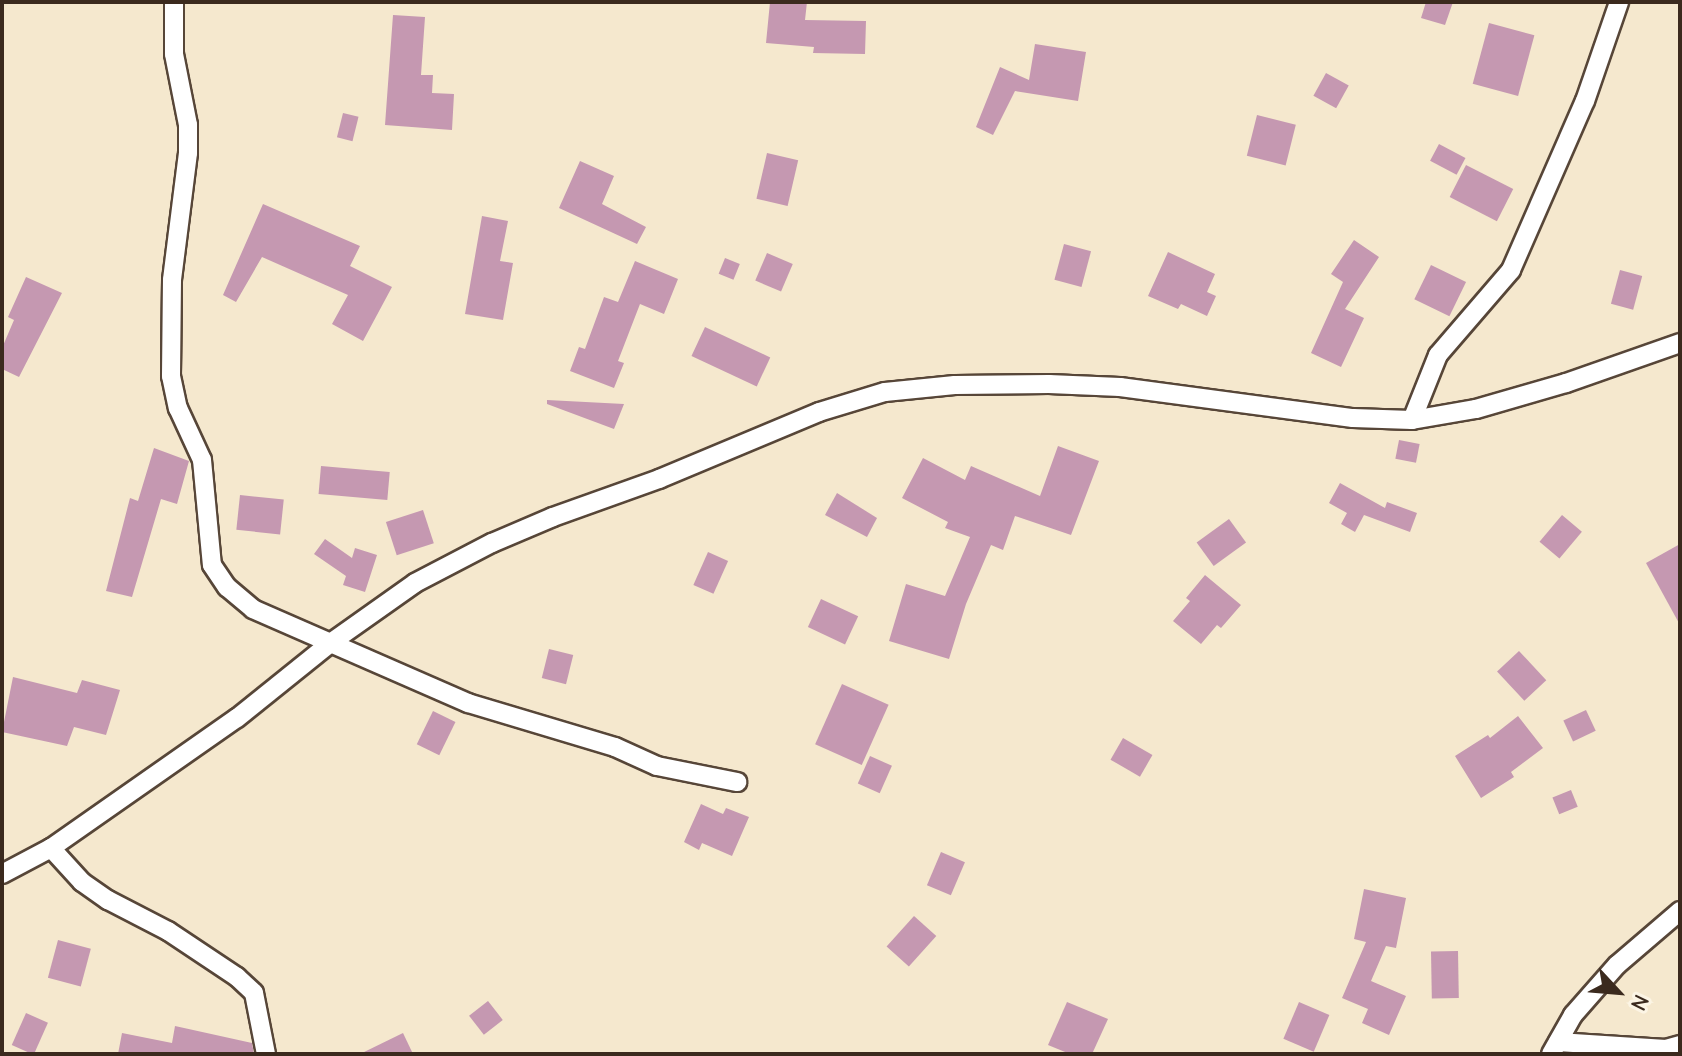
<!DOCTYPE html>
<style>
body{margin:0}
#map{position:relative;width:1682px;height:1056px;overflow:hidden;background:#f5e8ce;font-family:"Comic Neue",sans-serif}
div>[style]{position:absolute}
.building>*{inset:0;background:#c598b1;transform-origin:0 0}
.roads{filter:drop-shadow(2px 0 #574638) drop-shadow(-2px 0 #574638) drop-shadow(0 2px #574638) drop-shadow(0 -2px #574638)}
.street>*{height:18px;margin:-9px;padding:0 9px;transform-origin:9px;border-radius:9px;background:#fff}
span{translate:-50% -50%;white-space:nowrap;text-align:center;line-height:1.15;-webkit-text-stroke:8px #fcf5e5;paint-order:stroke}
.frame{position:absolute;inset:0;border:4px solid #3b2a1e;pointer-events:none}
.north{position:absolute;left:1578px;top:952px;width:80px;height:80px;-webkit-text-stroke:6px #fcf5e5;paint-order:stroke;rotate:116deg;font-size:22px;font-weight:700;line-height:32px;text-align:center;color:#3b2a1e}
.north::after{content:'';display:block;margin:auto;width:28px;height:36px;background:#3b2a1e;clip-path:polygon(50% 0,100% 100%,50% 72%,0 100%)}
</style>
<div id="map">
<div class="building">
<i style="clip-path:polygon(770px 2px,807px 2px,805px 20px,866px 21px,865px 54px,813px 53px,814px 47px,766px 43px)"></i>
<i style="clip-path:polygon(1426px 2px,1453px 2px,1445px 25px,1421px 18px)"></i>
<i style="clip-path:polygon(393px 15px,425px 17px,421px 75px,433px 75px,432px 93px,454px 94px,452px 130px,385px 125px)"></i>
<i style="left:1489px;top:23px;width:47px;height:63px;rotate:15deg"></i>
<i style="clip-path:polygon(1035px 44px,1086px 52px,1078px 101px,1015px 91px,993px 135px,976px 127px,1000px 67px,1029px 80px)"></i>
<i style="left:1326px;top:73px;width:26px;height:26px;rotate:29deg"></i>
<i style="left:343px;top:113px;width:16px;height:25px;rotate:14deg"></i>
<i style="left:1257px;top:115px;width:40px;height:42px;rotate:14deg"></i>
<i style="left:1439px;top:144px;width:30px;height:19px;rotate:28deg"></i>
<i style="left:767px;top:153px;width:32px;height:47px;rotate:13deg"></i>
<i style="clip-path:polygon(580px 161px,614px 176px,602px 204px,646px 227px,637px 244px,559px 208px)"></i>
<i style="left:1466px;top:165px;width:53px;height:36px;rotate:27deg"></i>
<i style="clip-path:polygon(263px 204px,360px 246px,350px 266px,392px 287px,363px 341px,332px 324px,348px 295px,262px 257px,236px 302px,223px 295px)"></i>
<i style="clip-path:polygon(482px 216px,508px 221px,500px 261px,513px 263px,503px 320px,465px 314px)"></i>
<i style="clip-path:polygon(1354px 240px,1379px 257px,1345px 309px,1364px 318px,1341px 367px,1311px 353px,1343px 282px,1331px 274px)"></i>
<i style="left:1064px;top:244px;width:28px;height:37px;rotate:15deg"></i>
<i style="clip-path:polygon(1168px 252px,1215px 274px,1207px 292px,1216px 296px,1207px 316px,1181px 304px,1178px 309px,1148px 296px)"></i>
<i style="left:767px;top:253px;width:28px;height:30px;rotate:23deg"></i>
<i style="left:725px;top:258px;width:16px;height:17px;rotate:22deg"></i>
<i style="clip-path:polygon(635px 261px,678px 279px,664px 314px,640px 304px,618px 361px,624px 363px,614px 388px,570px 371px,579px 347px,585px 349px,604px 297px,618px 302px)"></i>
<i style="left:1431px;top:265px;width:39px;height:38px;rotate:26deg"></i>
<i style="left:1620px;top:270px;width:23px;height:35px;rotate:15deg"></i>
<i style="clip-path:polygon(26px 277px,62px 293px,19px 377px,2px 369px,2px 348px,14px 320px,8px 317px)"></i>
<i style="left:705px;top:327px;width:72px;height:32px;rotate:25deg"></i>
<i style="clip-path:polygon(547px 400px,624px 404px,614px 429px,547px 404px)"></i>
<i style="left:1399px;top:440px;width:21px;height:19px;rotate:11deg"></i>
<i style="clip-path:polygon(1058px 446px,1099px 461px,1071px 535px,1015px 516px,1003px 550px,991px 545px,966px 604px,949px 659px,889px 641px,906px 584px,945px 596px,970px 537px,945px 528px,948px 522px,902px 498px,923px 458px,965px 480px,971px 466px,1040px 496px)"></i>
<i style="clip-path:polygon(154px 448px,189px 461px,177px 504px,161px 499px,132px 597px,106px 591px,130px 498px,138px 501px)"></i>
<i style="left:321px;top:466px;width:69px;height:28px;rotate:5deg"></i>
<i style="clip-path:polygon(1340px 483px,1385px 508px,1387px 502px,1417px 513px,1410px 532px,1364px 515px,1355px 532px,1341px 524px,1347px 513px,1329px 503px)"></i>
<i style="clip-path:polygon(837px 493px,877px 518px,867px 537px,825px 515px)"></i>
<i style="left:240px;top:495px;width:44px;height:35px;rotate:6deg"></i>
<i style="left:423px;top:510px;width:35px;height:39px;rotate:72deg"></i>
<i style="left:1562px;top:515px;width:26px;height:35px;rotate:40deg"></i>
<i style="left:1229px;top:519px;width:29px;height:40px;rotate:54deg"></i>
<i style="clip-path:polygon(325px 539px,352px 558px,355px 548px,377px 555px,365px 592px,343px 585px,346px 576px,314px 554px)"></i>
<i style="clip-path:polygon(1680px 544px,1680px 625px,1646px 563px)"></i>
<i style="left:708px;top:552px;width:22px;height:36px;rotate:24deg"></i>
<i style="clip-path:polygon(1205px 575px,1241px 605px,1221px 628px,1217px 625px,1201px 644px,1173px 621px,1190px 601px,1186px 598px)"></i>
<i style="left:821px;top:599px;width:41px;height:31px;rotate:25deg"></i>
<i style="left:549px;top:649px;width:25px;height:30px;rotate:14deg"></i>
<i style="left:1519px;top:651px;width:40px;height:30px;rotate:47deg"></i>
<i style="clip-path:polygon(13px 677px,77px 693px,82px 680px,120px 690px,106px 735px,74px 727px,67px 746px,2px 732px)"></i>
<i style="left:842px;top:684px;width:51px;height:66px;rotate:24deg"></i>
<i style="left:1586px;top:710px;width:23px;height:25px;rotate:65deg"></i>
<i style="left:433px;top:711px;width:25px;height:37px;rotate:26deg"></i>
<i style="clip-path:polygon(1518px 716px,1543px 748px,1511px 772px,1514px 777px,1481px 798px,1455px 756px,1488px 735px,1490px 738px)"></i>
<i style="left:1123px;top:738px;width:34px;height:25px;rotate:30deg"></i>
<i style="left:870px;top:756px;width:24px;height:30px;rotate:24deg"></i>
<i style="left:1571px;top:790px;width:18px;height:20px;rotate:68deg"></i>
<i style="clip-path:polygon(701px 804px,723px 814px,726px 808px,749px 817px,732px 856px,702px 843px,699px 850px,684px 842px)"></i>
<i style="left:941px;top:852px;width:26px;height:36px;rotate:23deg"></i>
<i style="clip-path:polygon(1364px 889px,1406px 898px,1396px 948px,1386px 946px,1371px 981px,1406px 996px,1389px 1035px,1362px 1023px,1368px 1009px,1342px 998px,1366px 942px,1354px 939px)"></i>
<i style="left:914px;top:916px;width:30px;height:41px;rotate:42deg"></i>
<i style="left:58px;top:940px;width:34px;height:39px;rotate:15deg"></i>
<i style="left:1458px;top:951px;width:47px;height:27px;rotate:89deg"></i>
<i style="left:488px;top:1001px;width:24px;height:24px;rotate:52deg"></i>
<i style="clip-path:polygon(1067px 1002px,1108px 1019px,1092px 1054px,1070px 1054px,1048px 1045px)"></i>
<i style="left:1299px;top:1002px;width:33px;height:40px;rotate:23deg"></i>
<i style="left:26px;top:1013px;width:24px;height:35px;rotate:24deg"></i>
<i style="clip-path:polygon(175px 1026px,252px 1043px,254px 1054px,118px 1054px,122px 1033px,172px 1043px)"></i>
<i style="clip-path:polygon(403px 1033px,413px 1054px,360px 1054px)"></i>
</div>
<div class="roads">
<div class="street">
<i style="left:174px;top:2px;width:52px;rotate:90deg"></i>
<i style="left:174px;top:54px;width:72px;rotate:78.8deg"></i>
<i style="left:188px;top:125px;width:28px;rotate:90deg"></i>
<i style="left:188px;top:153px;width:128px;rotate:97.2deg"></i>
<i style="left:172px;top:280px;width:96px;rotate:90.6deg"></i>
<i style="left:171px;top:376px;width:33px;rotate:78deg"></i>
<i style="left:178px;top:408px;width:57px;rotate:65.2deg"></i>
<i style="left:202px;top:460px;width:105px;rotate:84.6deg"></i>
<i style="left:212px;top:565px;width:27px;rotate:56deg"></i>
<i style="left:227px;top:587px;width:34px;rotate:40deg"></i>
<i style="left:253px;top:609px;width:235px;rotate:23.6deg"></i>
<i style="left:468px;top:703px;width:153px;rotate:16.7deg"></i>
<i style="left:615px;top:747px;width:46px;rotate:24.3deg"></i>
<i style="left:657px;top:766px;width:82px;rotate:11.3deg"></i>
<i style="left:1412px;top:420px;width:70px;rotate:-68.2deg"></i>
<i style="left:1438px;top:355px;width:112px;rotate:-49.3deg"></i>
<i style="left:1511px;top:270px;width:184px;rotate:-66.4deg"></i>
<i style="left:1585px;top:101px;width:105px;rotate:-71deg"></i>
<i style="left:51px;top:848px;width:46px;rotate:47.6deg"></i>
<i style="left:82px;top:882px;width:32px;rotate:35deg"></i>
<i style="left:108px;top:900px;width:68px;rotate:27.3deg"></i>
<i style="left:168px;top:931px;width:83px;rotate:33.7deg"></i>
<i style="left:237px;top:977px;width:23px;rotate:43deg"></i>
<i style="left:254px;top:993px;width:62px;rotate:78.9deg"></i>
<i style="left:2px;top:874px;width:55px;rotate:-28deg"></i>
<i style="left:51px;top:848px;width:227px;rotate:-35deg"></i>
<i style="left:237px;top:718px;width:118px;rotate:-38.8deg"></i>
<i style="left:329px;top:644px;width:105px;rotate:-35.3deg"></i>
<i style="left:415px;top:583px;width:87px;rotate:-27.5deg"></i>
<i style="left:492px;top:543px;width:66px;rotate:-23.1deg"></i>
<i style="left:553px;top:517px;width:113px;rotate:-19.7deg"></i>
<i style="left:659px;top:479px;width:173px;rotate:-22.7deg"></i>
<i style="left:819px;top:412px;width:69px;rotate:-16.9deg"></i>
<i style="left:885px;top:392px;width:70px;rotate:-5.7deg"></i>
<i style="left:955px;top:385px;width:94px;rotate:-0.6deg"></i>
<i style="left:1049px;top:384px;width:71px;rotate:2.4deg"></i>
<i style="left:1120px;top:387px;width:235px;rotate:7.6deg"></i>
<i style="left:1353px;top:418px;width:59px;rotate:1.9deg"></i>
<i style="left:1412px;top:420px;width:65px;rotate:-9.8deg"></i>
<i style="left:1476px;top:409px;width:94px;rotate:-16.1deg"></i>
<i style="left:1566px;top:383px;width:121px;rotate:-19.3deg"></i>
<i style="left:1558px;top:1042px;width:108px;rotate:3.7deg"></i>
<i style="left:1666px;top:1049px;width:15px;rotate:-16deg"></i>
<i style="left:1551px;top:1054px;width:45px;rotate:-60.6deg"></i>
<i style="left:1573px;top:1015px;width:67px;rotate:-48.7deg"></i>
<i style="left:1617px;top:965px;width:83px;rotate:-40.6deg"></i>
</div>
</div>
<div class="frame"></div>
<div class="north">N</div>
</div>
